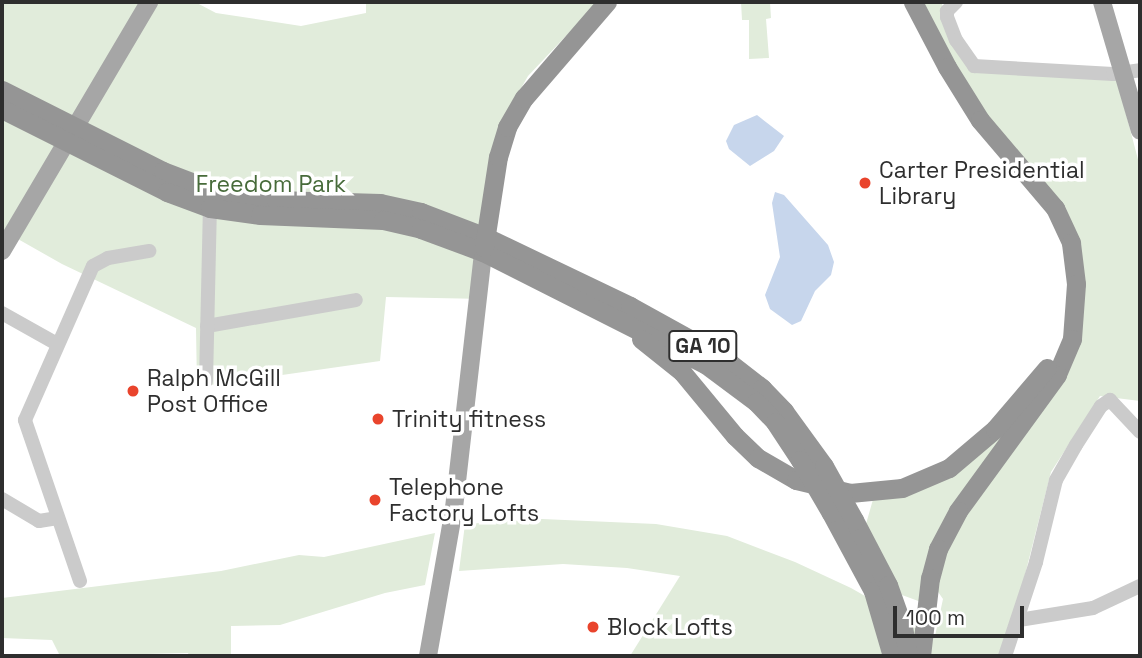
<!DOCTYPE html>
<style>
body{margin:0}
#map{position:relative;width:1142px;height:658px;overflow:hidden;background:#fff;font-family:"Space Grotesk",sans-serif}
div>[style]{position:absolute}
.green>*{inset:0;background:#e1ecdb}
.water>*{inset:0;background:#c7d6ec}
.minor>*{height:14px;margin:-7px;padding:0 7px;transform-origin:7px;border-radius:7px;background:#cbcbcb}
.major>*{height:18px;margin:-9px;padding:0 9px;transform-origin:9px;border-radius:9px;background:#a6a6a6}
.highway>*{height:19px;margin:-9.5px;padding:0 9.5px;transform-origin:9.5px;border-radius:9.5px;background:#959595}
.highway-bridge>*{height:19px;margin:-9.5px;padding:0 9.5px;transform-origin:9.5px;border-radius:9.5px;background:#959595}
.dots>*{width:19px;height:19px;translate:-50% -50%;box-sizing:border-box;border:4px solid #fff;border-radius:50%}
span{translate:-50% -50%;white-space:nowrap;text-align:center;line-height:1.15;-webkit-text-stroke:7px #fff;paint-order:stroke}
.shield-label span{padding:2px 5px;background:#fff;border:2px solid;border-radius:5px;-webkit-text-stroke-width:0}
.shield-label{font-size:21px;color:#2e2e2e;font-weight:700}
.poi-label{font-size:23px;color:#2e2e2e}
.left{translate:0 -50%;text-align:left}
.park-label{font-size:23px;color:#476b3a}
.frame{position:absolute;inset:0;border:4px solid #2e2e2e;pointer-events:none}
.scale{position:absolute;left:893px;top:606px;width:131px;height:32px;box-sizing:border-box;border:4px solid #2e2e2e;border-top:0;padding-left:9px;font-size:21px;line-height:24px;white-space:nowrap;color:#2e2e2e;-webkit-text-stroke:5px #fff;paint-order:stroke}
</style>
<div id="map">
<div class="green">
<i style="clip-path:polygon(2px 2px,195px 2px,216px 13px,301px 26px,366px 13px,366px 2px,598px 2px,528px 76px,507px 113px,485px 299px,386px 297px,380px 361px,197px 387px,196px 328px,62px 264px,2px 230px)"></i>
<i style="clip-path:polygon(741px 2px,770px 2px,771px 18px,766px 19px,769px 58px,749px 59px,749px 20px,742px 20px)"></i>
<i style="clip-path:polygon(918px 2px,942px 2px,943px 20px,975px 71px,1117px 80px,1140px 167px,1140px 401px,1100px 396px,1051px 472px,1012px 626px,1007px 626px,1011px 627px,999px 656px,630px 656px,680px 576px,627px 568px,563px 564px,459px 571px,465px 524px,542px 519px,656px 524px,727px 536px,795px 562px,851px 588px,935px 636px,943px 599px,934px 586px,943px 551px,1065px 366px,1079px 257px,998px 138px)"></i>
<i style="clip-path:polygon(1020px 406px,921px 602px,902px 595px,866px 524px,874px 496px,909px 489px)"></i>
<i style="clip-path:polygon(435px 533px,425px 585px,385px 593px,280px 625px,231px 626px,231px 656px,189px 656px,188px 653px,60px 656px,52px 640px,2px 638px,2px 598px,221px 571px,299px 555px,324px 557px)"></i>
</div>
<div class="water">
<i style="clip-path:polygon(757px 115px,784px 136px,774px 151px,750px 166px,729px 149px,726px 141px,734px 125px)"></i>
<i style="clip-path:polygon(775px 192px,784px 195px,828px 245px,834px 262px,831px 275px,815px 291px,801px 321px,792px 325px,770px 309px,765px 295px,780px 257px,772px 203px)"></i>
</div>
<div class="minor">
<i style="left:956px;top:2px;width:13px;rotate:135deg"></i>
<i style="left:947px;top:11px;width:6px;rotate:90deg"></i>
<i style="left:947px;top:17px;width:25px;rotate:69deg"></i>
<i style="left:956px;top:40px;width:32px;rotate:55deg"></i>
<i style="left:974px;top:66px;width:139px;rotate:3.3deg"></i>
<i style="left:1113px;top:74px;width:27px;rotate:-8deg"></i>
<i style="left:2px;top:313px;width:63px;rotate:29.4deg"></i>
<i style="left:207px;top:326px;width:151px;rotate:-9.9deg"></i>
<i style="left:206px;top:381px;width:173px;rotate:-88.7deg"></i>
<i style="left:2px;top:499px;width:43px;rotate:30.7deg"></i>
<i style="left:39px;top:521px;width:19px;rotate:-9deg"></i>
<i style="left:80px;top:581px;width:170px;rotate:-108.9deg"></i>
<i style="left:25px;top:420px;width:168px;rotate:-66.2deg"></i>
<i style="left:93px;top:266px;width:17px;rotate:-28deg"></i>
<i style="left:108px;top:258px;width:42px;rotate:-9.7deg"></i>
<i style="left:1019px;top:620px;width:75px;rotate:-9.2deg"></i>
<i style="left:1093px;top:608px;width:52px;rotate:-25.1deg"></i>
<i style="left:1005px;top:656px;width:99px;rotate:-71.7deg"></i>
<i style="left:1036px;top:562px;width:84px;rotate:-76.3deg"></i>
<i style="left:1056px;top:480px;width:40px;rotate:-60.3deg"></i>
<i style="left:1076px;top:445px;width:46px;rotate:-57.3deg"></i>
<i style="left:1101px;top:406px;width:11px;rotate:-34deg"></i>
<i style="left:1110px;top:400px;width:44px;rotate:46.8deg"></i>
</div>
<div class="major">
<i style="left:1102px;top:2px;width:134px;rotate:73.6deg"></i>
<i style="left:2px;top:251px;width:289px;rotate:-59.4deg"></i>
<i style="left:428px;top:656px;width:150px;rotate:-80deg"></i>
<i style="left:454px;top:508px;width:258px;rotate:-83.5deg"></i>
</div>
<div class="highway">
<i style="left:913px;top:2px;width:73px;rotate:62.4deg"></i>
<i style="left:947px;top:67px;width:62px;rotate:58.1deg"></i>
<i style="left:980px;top:120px;width:116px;rotate:49.6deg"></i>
<i style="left:1055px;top:208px;width:38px;rotate:65deg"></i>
<i style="left:1071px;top:243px;width:41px;rotate:83deg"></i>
<i style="left:1076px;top:284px;width:55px;rotate:94.2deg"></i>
<i style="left:1072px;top:339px;width:39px;rotate:113deg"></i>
<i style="left:1057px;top:375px;width:168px;rotate:126.1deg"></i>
<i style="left:958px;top:511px;width:43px;rotate:117.8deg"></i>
<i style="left:938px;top:549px;width:30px;rotate:105deg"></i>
<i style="left:930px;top:578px;width:79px;rotate:96.6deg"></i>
<i style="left:2px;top:90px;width:180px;rotate:26.7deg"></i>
<i style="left:163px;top:171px;width:61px;rotate:21.1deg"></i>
<i style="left:220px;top:193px;width:56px;rotate:7.1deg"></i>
<i style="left:276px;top:200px;width:104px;rotate:1.7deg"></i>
<i style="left:380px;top:203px;width:42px;rotate:12.4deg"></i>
<i style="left:421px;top:212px;width:70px;rotate:21deg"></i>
<i style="left:486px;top:237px;width:160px;rotate:25.6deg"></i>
<i style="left:630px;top:306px;width:105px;rotate:29deg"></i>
<i style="left:722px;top:357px;width:51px;rotate:37.8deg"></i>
<i style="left:762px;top:388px;width:32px;rotate:46deg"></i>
<i style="left:784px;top:411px;width:68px;rotate:54deg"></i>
<i style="left:2px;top:109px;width:185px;rotate:26.7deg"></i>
<i style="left:167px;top:192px;width:46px;rotate:20.4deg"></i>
<i style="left:210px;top:208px;width:50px;rotate:8deg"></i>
<i style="left:260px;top:215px;width:123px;rotate:2.3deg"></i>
<i style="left:383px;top:220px;width:39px;rotate:13deg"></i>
<i style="left:421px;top:229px;width:66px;rotate:20.4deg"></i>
<i style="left:483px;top:252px;width:249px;rotate:26.8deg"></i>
<i style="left:705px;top:364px;width:64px;rotate:36.7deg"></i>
<i style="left:756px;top:402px;width:28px;rotate:46deg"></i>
<i style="left:775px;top:422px;width:45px;rotate:56.7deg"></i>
<i style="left:484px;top:247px;width:91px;rotate:-81.2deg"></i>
<i style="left:498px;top:157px;width:31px;rotate:-73deg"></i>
<i style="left:507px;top:127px;width:34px;rotate:-60deg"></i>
<i style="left:524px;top:98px;width:127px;rotate:-49.2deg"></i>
<i style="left:641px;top:339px;width:53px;rotate:38.8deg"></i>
<i style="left:682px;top:372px;width:83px;rotate:50.4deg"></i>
<i style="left:735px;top:436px;width:32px;rotate:44deg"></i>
<i style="left:758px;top:458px;width:44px;rotate:30.1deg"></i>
<i style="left:796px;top:480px;width:56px;rotate:13.5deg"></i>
<i style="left:850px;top:493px;width:52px;rotate:-5.5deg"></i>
<i style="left:902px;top:488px;width:51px;rotate:-23.1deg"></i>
<i style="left:949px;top:468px;width:60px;rotate:-40.3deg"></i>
<i style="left:995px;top:429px;width:80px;rotate:-49.6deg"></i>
<i style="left:831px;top:513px;width:89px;rotate:61.7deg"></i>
<i style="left:873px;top:591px;width:68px;rotate:73.7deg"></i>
<i style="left:854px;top:520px;width:73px;rotate:62.4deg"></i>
<i style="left:888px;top:585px;width:45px;rotate:70.3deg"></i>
<i style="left:903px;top:627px;width:29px;rotate:80deg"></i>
</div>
<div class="highway-bridge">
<i style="left:800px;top:460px;width:61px;rotate:59.7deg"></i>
<i style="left:824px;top:466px;width:62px;rotate:60.9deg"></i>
</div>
<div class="dots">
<i style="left:865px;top:183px;background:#e9442c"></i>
<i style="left:133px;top:391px;background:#e9442c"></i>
<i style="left:378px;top:419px;background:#e9442c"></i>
<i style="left:375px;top:500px;background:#e9442c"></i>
<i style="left:593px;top:627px;background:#e9442c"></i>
</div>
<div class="shield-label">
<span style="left:703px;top:346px">GA 10</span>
</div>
<div class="poi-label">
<span class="left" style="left:879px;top:183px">Carter Presidential<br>Library</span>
<span class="left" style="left:147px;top:391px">Ralph McGill<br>Post Office</span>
<span class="left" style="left:392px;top:419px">Trinity fitness</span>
<span class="left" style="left:389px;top:500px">Telephone<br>Factory Lofts</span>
<span class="left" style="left:607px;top:627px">Block Lofts</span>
</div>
<div class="park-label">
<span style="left:271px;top:184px">Freedom Park</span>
</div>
<div class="frame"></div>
<div class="scale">100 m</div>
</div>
